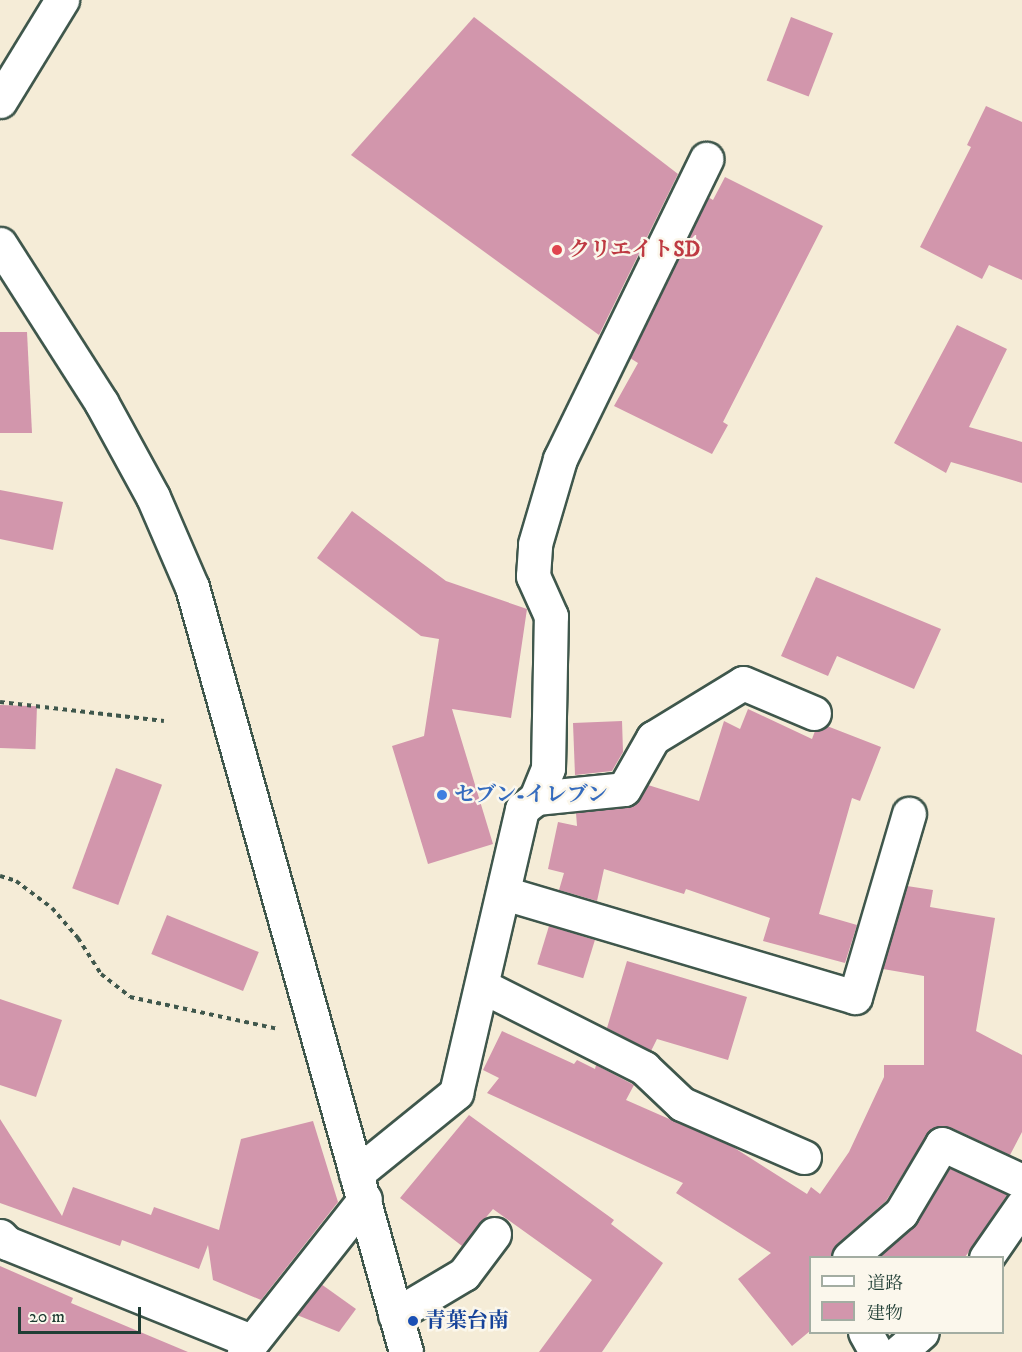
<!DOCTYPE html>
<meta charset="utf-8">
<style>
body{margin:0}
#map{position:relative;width:1022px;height:1352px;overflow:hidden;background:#f5ecd7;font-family:"IM FELL DW Pica","Noto Serif JP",serif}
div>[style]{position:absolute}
.building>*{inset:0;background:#d296ac;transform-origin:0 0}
.path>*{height:4px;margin-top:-2px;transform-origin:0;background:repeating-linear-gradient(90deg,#3f574c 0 4.5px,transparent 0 9px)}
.roads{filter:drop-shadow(2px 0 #3f574c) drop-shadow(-2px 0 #3f574c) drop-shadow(0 2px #3f574c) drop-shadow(0 -2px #3f574c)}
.minor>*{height:33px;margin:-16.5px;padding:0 16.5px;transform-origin:16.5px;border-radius:16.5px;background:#fff}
.dots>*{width:16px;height:16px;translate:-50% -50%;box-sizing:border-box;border:3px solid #fbf7ec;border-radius:50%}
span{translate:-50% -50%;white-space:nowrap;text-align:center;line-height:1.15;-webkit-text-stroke:5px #fbf7ec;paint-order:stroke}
.health-label{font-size:21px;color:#be3a42;font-weight:700}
.left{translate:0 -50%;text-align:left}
.shop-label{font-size:21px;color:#366cbe;font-weight:700}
.transit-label{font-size:21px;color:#164399;font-weight:700}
.legend{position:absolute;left:809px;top:1256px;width:195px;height:78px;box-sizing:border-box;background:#fbf7ec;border:2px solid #a3ada2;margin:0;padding:8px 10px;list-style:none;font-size:18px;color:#1f3d34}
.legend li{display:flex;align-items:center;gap:12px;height:30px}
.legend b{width:30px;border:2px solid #a3ada2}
.scale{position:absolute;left:18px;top:1307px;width:123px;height:27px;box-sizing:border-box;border:3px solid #1f3d34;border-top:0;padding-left:8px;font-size:18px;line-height:21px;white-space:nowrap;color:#1f3d34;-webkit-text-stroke:4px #fbf7ec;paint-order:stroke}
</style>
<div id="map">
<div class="building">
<i style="clip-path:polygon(474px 17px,678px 174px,599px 335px,351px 155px)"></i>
<i style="left:791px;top:17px;width:45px;height:68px;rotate:21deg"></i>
<i style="clip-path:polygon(986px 106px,1022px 122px,1022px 280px,989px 265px,982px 279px,920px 247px,971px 147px,967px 145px)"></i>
<i style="clip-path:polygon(725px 177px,823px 226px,723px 422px,728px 425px,712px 454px,614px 406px,638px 363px,630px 358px,708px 197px,713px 200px)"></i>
<i style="clip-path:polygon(957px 325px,1007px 349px,969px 427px,1022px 442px,1022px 483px,951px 462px,946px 473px,894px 443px)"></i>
<i style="clip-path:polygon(0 332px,27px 332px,32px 433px,0 433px)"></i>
<i style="clip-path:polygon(0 490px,63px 502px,53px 550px,0 539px)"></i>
<i style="clip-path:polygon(352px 511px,446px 581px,527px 609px,511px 718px,452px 709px,493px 844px,428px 864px,392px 746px,424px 736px,439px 639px,421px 636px,317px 558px)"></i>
<i style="clip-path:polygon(816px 577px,941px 629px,914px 689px,837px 656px,828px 676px,781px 656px)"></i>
<i style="left:0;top:705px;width:37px;height:43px;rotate:2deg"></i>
<i style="clip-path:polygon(748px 709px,812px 739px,815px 731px,827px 726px,881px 747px,860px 801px,852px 798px,819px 914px,857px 925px,845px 963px,763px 941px,770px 918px,686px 889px,684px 894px,604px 869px,597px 901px,559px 890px,564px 873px,548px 869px,558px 822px,577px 826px,576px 813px,634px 805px,648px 785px,699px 801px,724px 721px,740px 729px)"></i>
<i style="clip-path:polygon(622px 721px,623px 752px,612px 771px,575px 775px,573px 723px)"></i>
<i style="left:116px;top:768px;width:49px;height:128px;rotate:20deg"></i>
<i style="clip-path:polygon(907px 886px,933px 890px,930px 907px,995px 918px,976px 1031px,1022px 1055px,1022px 1132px,1010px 1155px,950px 1127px,932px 1128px,886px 1201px,837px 1244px,831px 1257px,810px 1257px,810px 1331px,792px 1346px,738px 1279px,771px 1253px,676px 1193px,683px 1183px,487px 1093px,499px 1078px,483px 1070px,502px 1031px,574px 1064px,577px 1060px,595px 1069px,596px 1065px,634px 1085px,626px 1100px,733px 1147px,807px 1194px,811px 1187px,820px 1194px,849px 1152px,884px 1077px,884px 1065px,924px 1065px,924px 976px,883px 969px)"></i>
<i style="left:167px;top:915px;width:99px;height:42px;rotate:22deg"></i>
<i style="left:549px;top:926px;width:48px;height:40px;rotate:17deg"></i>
<i style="clip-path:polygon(627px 961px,747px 997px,728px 1060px,657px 1039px,651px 1051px,607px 1028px)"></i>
<i style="clip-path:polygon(0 999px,62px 1020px,36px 1097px,0 1085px)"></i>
<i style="clip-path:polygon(469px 1115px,614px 1220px,611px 1224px,663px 1263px,602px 1352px,539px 1352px,592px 1280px,493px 1209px,462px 1246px,400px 1198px)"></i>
<i style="clip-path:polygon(0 1119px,62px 1216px,73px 1187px,151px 1215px,154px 1207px,219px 1230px,241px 1139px,313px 1121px,338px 1202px,261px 1300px,213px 1280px,208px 1245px,199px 1269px,122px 1240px,120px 1246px,0 1203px)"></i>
<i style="clip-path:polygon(949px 1168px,1007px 1195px,968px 1253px,965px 1257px,878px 1257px,917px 1223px)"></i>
<i style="clip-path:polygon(0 1266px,73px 1298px,71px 1303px,188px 1352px,0 1352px)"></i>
<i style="clip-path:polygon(321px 1284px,356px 1309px,339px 1332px,297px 1315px)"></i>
</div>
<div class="path">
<i style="left:0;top:702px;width:165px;rotate:6.6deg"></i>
<i style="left:0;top:876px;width:17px;rotate:17deg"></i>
<i style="left:16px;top:881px;width:45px;rotate:36.9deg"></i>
<i style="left:52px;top:908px;width:40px;rotate:49deg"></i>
<i style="left:78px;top:938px;width:43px;rotate:57.4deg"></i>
<i style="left:101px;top:974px;width:37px;rotate:38deg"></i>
<i style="left:130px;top:997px;width:151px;rotate:12.2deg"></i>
</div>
<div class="roads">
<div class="minor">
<i style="left:0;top:101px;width:119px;rotate:-58.5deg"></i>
<i style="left:0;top:244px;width:188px;rotate:57.4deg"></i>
<i style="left:101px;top:402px;width:108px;rotate:61.3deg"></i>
<i style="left:153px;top:497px;width:98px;rotate:66.6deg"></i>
<i style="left:192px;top:587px;width:794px;rotate:74.37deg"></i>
<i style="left:536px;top:798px;width:88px;rotate:-5.8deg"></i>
<i style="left:624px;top:789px;width:59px;rotate:-60.4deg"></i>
<i style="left:653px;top:738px;width:105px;rotate:-31.4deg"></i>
<i style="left:743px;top:683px;width:77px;rotate:22.9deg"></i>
<i style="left:504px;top:893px;width:366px;rotate:16.5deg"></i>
<i style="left:855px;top:997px;width:191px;rotate:-73.6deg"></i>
<i style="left:482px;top:986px;width:182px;rotate:26.8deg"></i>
<i style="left:644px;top:1068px;width:52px;rotate:43.5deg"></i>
<i style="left:682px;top:1104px;width:133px;rotate:23.5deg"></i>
<i style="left:356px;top:1174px;width:129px;rotate:-39deg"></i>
<i style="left:456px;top:1093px;width:292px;rotate:-76.9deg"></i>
<i style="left:522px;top:809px;width:18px;rotate:-38deg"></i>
<i style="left:536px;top:798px;width:32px;rotate:-68deg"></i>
<i style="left:548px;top:768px;width:152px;rotate:-88.9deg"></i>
<i style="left:551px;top:616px;width:44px;rotate:-114.2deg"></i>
<i style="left:533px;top:576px;width:32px;rotate:-86deg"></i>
<i style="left:535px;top:544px;width:89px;rotate:-73.6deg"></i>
<i style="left:560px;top:459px;width:334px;rotate:-64deg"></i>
<i style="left:0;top:1236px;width:10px;rotate:45deg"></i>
<i style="left:7px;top:1243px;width:263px;rotate:21.9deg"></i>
<i style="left:849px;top:1258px;width:69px;rotate:-40.9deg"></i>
<i style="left:901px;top:1213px;width:80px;rotate:-59.3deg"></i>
<i style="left:942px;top:1144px;width:88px;rotate:24.8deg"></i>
<i style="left:986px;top:1258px;width:63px;rotate:-55.3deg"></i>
<i style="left:395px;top:1315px;width:80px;rotate:-30.7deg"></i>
<i style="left:464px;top:1274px;width:50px;rotate:-53.1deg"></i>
<i style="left:865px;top:1332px;width:23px;rotate:61deg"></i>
<i style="left:244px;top:1352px;width:195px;rotate:-51.7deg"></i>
<i style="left:899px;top:1352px;width:30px;rotate:-41deg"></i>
</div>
</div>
<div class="dots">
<i style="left:557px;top:250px;background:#e0444e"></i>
<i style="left:442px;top:795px;background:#3f7fe0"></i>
<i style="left:413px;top:1321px;background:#1a4fb4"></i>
</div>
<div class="health-label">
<span class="left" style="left:569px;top:250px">クリエイトSD</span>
</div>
<div class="shop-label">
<span class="left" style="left:454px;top:795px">セブン-イレブン</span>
</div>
<div class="transit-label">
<span class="left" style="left:425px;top:1321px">青葉台南</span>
</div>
<ul class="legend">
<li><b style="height:8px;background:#fff"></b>道路</li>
<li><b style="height:16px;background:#d296ac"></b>建物</li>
</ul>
<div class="scale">20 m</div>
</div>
